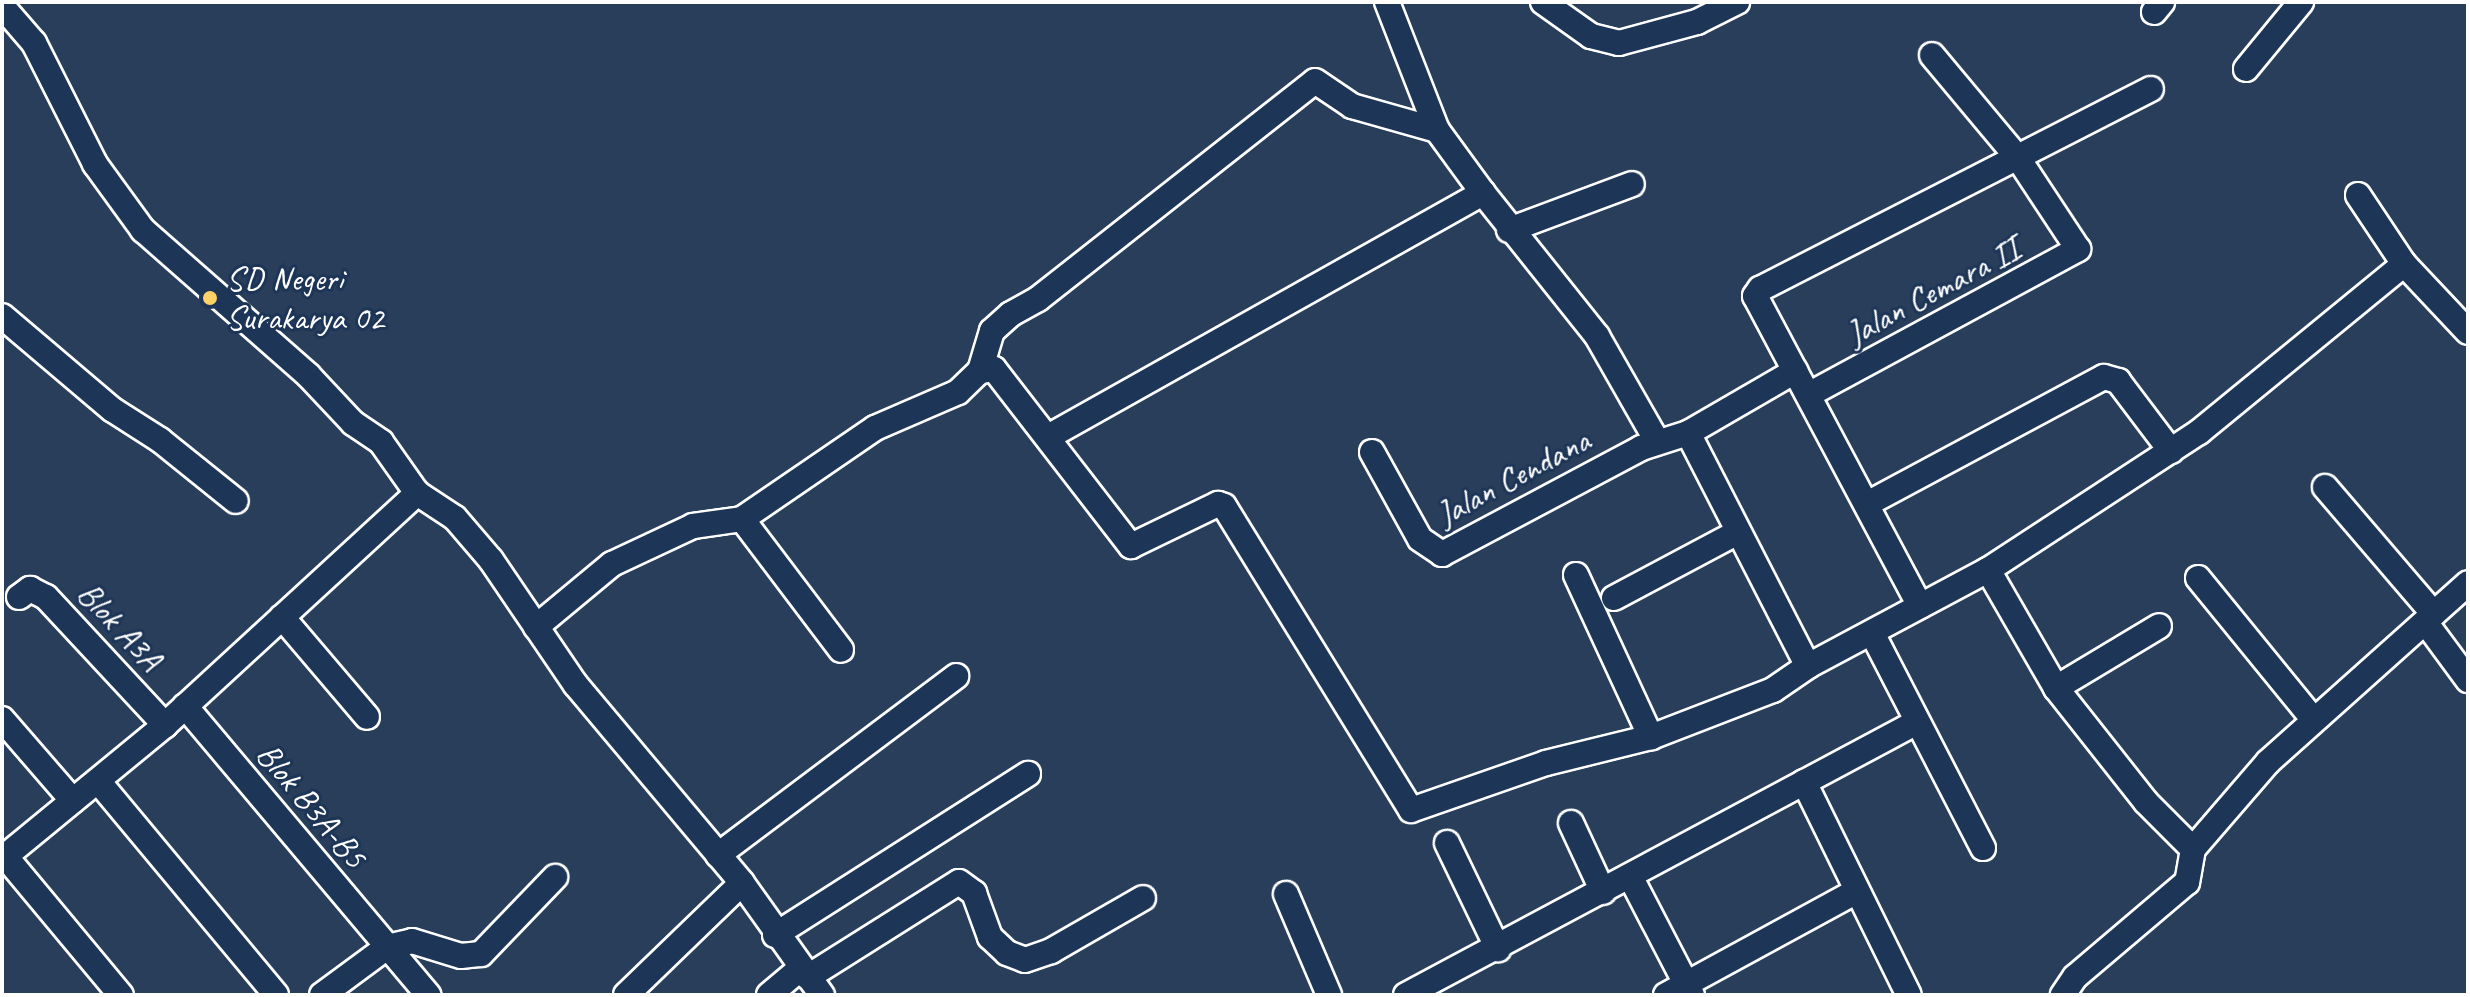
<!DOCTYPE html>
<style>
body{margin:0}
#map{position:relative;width:2470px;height:997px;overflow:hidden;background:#293e5a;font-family:Caveat,sans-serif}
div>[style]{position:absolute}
.roads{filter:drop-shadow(2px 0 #fff) drop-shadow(-2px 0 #fff) drop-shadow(0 2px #fff) drop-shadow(0 -2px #fff)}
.street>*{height:24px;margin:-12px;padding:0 12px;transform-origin:12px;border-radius:12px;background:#1d3557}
.dots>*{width:22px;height:22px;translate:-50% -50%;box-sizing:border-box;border:4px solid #1d3557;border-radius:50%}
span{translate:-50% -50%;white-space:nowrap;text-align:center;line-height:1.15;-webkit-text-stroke:6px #1d3557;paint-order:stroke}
.poi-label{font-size:34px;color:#fff}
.left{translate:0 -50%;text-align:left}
.street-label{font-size:34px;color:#fff}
.frame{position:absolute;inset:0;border:4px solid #fff;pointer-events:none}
</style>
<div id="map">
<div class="roads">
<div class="street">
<i style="left:1387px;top:2px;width:137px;rotate:68.7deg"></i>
<i style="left:1437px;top:130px;width:78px;rotate:53.9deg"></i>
<i style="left:1543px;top:2px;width:59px;rotate:35.3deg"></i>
<i style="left:1591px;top:36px;width:29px;rotate:14deg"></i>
<i style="left:1619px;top:43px;width:81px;rotate:-15.1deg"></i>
<i style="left:1697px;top:22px;width:45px;rotate:-26.6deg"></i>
<i style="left:2px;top:6px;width:49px;rotate:49.1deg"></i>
<i style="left:34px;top:43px;width:136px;rotate:63.2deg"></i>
<i style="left:95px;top:164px;width:82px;rotate:54deg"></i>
<i style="left:143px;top:230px;width:220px;rotate:41.3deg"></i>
<i style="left:308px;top:375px;width:66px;rotate:46.8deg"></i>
<i style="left:353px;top:423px;width:34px;rotate:34deg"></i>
<i style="left:381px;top:442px;width:62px;rotate:54.8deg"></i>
<i style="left:417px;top:493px;width:45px;rotate:33.3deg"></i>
<i style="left:455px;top:518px;width:55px;rotate:49.4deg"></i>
<i style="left:491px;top:560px;width:151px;rotate:55.8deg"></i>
<i style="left:576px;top:685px;width:258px;rotate:50deg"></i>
<i style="left:742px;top:883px;width:138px;rotate:54.5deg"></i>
<i style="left:2154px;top:12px;width:13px;rotate:-51deg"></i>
<i style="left:2246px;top:69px;width:87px;rotate:-50.6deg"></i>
<i style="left:2358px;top:195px;width:83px;rotate:56.3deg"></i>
<i style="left:2404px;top:264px;width:93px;rotate:46.7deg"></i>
<i style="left:1509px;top:230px;width:131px;rotate:-20.5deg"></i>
<i style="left:2px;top:316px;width:145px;rotate:40.3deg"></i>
<i style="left:113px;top:410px;width:56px;rotate:32.6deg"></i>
<i style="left:160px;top:440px;width:97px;rotate:38.8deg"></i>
<i style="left:980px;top:371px;width:42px;rotate:-73.3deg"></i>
<i style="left:992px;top:331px;width:25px;rotate:-42deg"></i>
<i style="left:1011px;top:314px;width:31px;rotate:-29deg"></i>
<i style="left:1038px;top:299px;width:352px;rotate:-38.2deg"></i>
<i style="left:1315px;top:81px;width:45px;rotate:34deg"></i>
<i style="left:1352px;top:106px;width:88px;rotate:15.8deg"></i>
<i style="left:1810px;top:394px;width:305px;rotate:-28.4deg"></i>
<i style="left:2078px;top:249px;width:109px;rotate:-123.4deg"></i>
<i style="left:2018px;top:158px;width:134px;rotate:-129.9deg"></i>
<i style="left:1688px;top:433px;width:262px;rotate:62.8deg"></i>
<i style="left:1048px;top:437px;width:499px;rotate:-29.3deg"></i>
<i style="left:1483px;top:193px;width:183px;rotate:51.4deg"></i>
<i style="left:1597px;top:336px;width:121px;rotate:60.3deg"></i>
<i style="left:1372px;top:452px;width:99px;rotate:61.1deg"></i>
<i style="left:1420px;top:539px;width:27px;rotate:34deg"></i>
<i style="left:1442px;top:554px;width:225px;rotate:-28deg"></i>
<i style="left:1641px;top:448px;width:49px;rotate:-17.7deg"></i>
<i style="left:1688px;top:433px;width:124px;rotate:-30.1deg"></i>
<i style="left:2325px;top:487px;width:167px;rotate:49.4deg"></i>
<i style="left:1867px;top:504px;width:269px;rotate:-28.2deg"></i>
<i style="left:2104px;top:377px;width:15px;rotate:16deg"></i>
<i style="left:2118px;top:381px;width:88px;rotate:52.9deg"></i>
<i style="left:742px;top:519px;width:164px;rotate:52.9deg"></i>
<i style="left:1988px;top:570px;width:136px;rotate:60deg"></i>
<i style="left:2056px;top:688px;width:145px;rotate:51.7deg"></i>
<i style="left:2146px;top:802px;width:66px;rotate:45deg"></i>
<i style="left:2193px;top:849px;width:34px;rotate:100deg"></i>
<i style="left:2187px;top:882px;width:147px;rotate:139.7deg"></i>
<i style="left:2075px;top:977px;width:22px;rotate:124deg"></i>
<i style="left:1576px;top:575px;width:179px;rotate:65.2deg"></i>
<i style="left:2198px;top:578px;width:182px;rotate:50.8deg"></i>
<i style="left:19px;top:597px;width:14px;rotate:-36deg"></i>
<i style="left:30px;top:589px;width:18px;rotate:27deg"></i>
<i style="left:46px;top:597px;width:175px;rotate:47.1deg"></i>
<i style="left:1614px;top:598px;width:140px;rotate:-28deg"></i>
<i style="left:1920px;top:606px;width:351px;rotate:-118deg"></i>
<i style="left:1755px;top:296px;width:9px;rotate:-54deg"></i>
<i style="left:1760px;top:289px;width:439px;rotate:-27.1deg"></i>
<i style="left:282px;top:617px;width:131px;rotate:49.6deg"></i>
<i style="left:2426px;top:623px;width:71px;rotate:53.6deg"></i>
<i style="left:536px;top:627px;width:99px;rotate:-39.7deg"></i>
<i style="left:612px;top:564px;width:89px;rotate:-25.1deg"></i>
<i style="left:693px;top:526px;width:49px;rotate:-8.1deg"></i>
<i style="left:742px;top:519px;width:161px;rotate:-34.4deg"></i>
<i style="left:875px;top:428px;width:90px;rotate:-23.4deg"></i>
<i style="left:958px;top:392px;width:30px;rotate:-44deg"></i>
<i style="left:980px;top:371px;width:14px;rotate:-8deg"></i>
<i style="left:994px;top:369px;width:224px;rotate:52.3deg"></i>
<i style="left:1131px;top:546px;width:97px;rotate:-25.8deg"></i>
<i style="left:1218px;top:504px;width:6px;rotate:18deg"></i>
<i style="left:1224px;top:506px;width:357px;rotate:58.4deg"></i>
<i style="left:1411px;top:810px;width:143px;rotate:-19.2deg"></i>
<i style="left:1546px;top:763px;width:108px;rotate:-13.9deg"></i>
<i style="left:1651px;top:737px;width:131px;rotate:-21.1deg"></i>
<i style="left:1773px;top:690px;width:42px;rotate:-34.4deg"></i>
<i style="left:1808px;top:666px;width:204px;rotate:-28.1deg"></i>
<i style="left:1988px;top:570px;width:252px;rotate:-33.2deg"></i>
<i style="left:2199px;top:432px;width:265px;rotate:-39.3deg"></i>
<i style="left:1872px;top:633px;width:242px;rotate:62.7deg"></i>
<i style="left:2056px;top:688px;width:120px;rotate:-31deg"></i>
<i style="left:185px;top:706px;width:378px;rotate:49.9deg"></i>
<i style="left:2px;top:719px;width:108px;rotate:49.1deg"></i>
<i style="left:98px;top:781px;width:278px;rotate:50.2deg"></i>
<i style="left:1804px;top:782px;width:237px;rotate:63.8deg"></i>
<i style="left:1571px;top:823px;width:76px;rotate:65.1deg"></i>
<i style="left:1447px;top:843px;width:118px;rotate:64.3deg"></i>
<i style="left:2193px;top:849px;width:115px;rotate:-49.2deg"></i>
<i style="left:2268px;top:762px;width:268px;rotate:-41.8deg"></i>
<i style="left:718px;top:855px;width:298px;rotate:-36.9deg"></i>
<i style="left:5px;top:856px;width:181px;rotate:50.2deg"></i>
<i style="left:2px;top:859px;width:211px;rotate:-39.4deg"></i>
<i style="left:165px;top:725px;width:343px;rotate:-42.6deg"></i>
<i style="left:1631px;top:878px;width:132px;rotate:62.5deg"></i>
<i style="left:1286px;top:894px;width:110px;rotate:66.9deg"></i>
<i style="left:775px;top:935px;width:300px;rotate:-32.5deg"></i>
<i style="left:808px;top:977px;width:178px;rotate:-32.2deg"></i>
<i style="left:959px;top:882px;width:19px;rotate:36deg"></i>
<i style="left:974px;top:893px;width:47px;rotate:70deg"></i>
<i style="left:990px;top:937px;width:23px;rotate:43deg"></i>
<i style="left:1007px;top:953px;width:19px;rotate:21deg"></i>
<i style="left:1025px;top:960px;width:28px;rotate:-19deg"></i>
<i style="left:1051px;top:951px;width:106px;rotate:-29.9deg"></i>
<i style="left:322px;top:995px;width:81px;rotate:-36.4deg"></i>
<i style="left:387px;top:947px;width:26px;rotate:-13deg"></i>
<i style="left:412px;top:941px;width:51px;rotate:17deg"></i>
<i style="left:461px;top:956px;width:20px;rotate:-6deg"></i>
<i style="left:481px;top:954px;width:107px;rotate:-46.1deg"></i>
<i style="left:626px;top:995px;width:161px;rotate:-44deg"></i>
<i style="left:769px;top:995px;width:42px;rotate:-40.2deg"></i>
<i style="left:1406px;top:995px;width:579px;rotate:-28.11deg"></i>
<i style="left:1666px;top:995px;width:217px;rotate:-28.6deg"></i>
</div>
</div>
<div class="dots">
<i style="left:210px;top:298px;background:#ffd166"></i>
</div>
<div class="poi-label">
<span class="left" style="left:226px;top:298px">SD Negeri<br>Surakarya 02</span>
</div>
<div class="street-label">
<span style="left:1933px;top:291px;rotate:-28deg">Jalan Cemara II</span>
<span style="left:1513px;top:477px;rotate:-28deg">Jalan Cendana</span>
<span style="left:120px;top:626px;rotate:47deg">Blok A3A</span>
<span style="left:312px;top:805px;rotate:50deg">Blok B3A-B5</span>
</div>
<div class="frame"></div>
</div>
